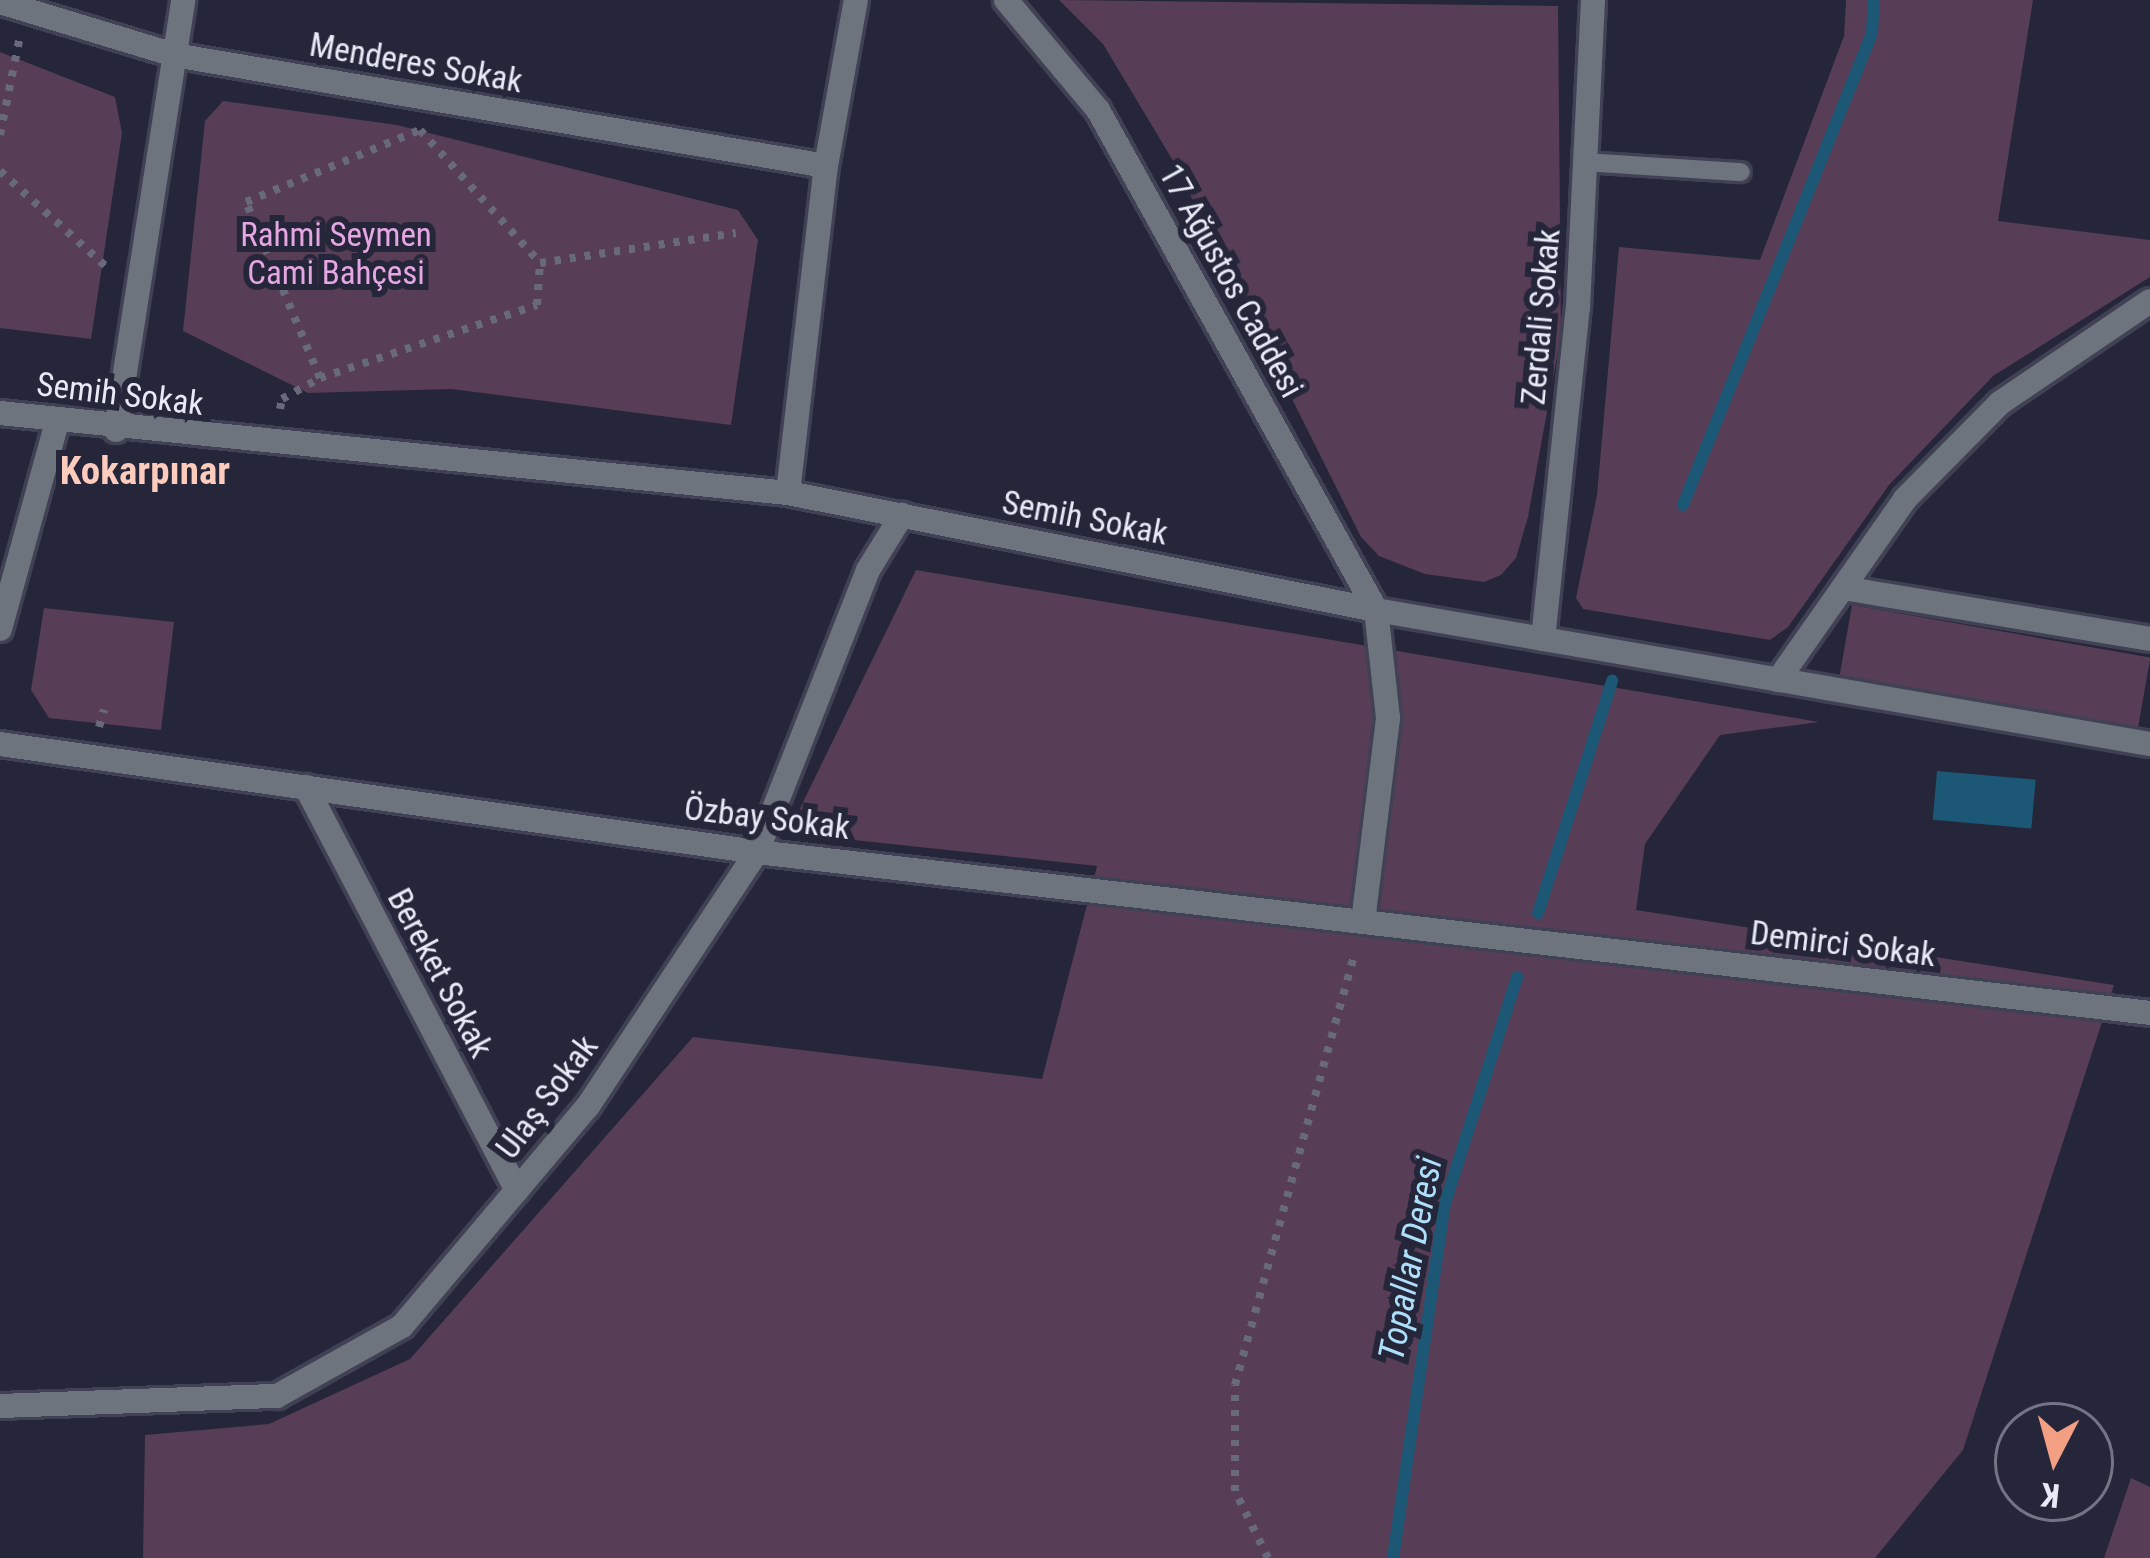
<!DOCTYPE html>
<meta charset="utf-8">
<style>
body{margin:0}
#map{position:relative;width:2150px;height:1558px;overflow:hidden;background:#252639;font-family:"Roboto Condensed",sans-serif}
div>[style]{position:absolute}
.green>*{inset:0;background:#573d56;transform-origin:0 0}
.water>*{inset:0;background:#1c5875;transform-origin:0 0}
.stream>*{height:12px;margin:-6px;padding:0 6px;transform-origin:6px;border-radius:6px;background:#1c5875}
.path>*{height:8px;margin-top:-4px;transform-origin:0;background:repeating-linear-gradient(90deg,#68697a 0 6px,transparent 0 15px)}
.roads{filter:drop-shadow(3px 0 #404154) drop-shadow(-3px 0 #404154) drop-shadow(0 3px #404154) drop-shadow(0 -3px #404154)}
.service>*{height:18px;margin:-9px;padding:0 9px;transform-origin:9px;border-radius:9px;background:#6e747d}
.minor>*{height:24px;margin:-12px;padding:0 12px;transform-origin:12px;border-radius:12px;background:#6e747d}
.tertiary>*{height:24px;margin:-12px;padding:0 12px;transform-origin:12px;border-radius:12px;background:#6e747d}
span{translate:-50% -50%;white-space:nowrap;text-align:center;line-height:1.15;-webkit-text-stroke:12px #252639;paint-order:stroke}
.street-label{font-size:33px;color:#e8eaf7}
.park-label{font-size:33px;color:#e5a7e3}
.water-label{font-size:36px;color:#addefa;font-style:italic}
.quarter-label{font-size:39px;color:#feccbd;font-weight:700}
.north{position:absolute;left:1994px;top:1402px;width:120px;height:120px;box-sizing:border-box;background:#252639;border:3px solid #737485;border-radius:50%;rotate:186deg;font-size:33px;font-weight:700;line-height:48px;text-align:center;color:#e8eaf7}
.north::after{content:'';display:block;margin:auto;width:42px;height:54px;background:#f39f84;clip-path:polygon(50% 0,100% 100%,50% 72%,0 100%)}
</style>
<div id="map">
<div class="green">
<i style="clip-path:polygon(1059px 0,1558px 6px,1561px 334px,1528px 517px,1516px 558px,1501px 575px,1484px 582px,1425px 574px,1379px 556px,1361px 537px,1172px 159px,1103px 44px)"></i>
<i style="clip-path:polygon(1846px 0,2033px 0,1998px 221px,2150px 240px,2150px 277px,1993px 376px,1889px 485px,1788px 627px,1770px 640px,1583px 609px,1576px 598px,1597px 495px,1619px 247px,1760px 260px,1844px 36px)"></i>
<i style="clip-path:polygon(0 52px,115px 97px,122px 133px,91px 339px,0 328px)"></i>
<i style="clip-path:polygon(223px 101px,397px 125px,738px 210px,758px 240px,731px 425px,451px 389px,308px 393px,183px 331px,205px 121px)"></i>
<i style="clip-path:polygon(916px 570px,1819px 722px,1720px 735px,1645px 844px,1636px 910px,2114px 985px,1963px 1450px,1875px 1558px,143px 1558px,145px 1435px,269px 1424px,410px 1359px,693px 1037px,1042px 1079px,1097px 866px,788px 833px)"></i>
<i style="left:1852px;top:605px;width:303px;height:73px;rotate:10deg"></i>
<i style="clip-path:polygon(44px 608px,174px 622px,161px 730px,49px 718px,31px 690px)"></i>
<i style="clip-path:polygon(2131px 1478px,2150px 1487px,2150px 1558px,2104px 1558px)"></i>
</div>
<div class="water">
<i style="left:1937px;top:771px;width:99px;height:49px;rotate:5deg"></i>
</div>
<div class="stream">
<i style="left:1683px;top:505px;width:508px;rotate:-68.18deg"></i>
<i style="left:1872px;top:33px;width:33px;rotate:-87deg"></i>
<i style="left:1538px;top:913px;width:244px;rotate:-72.3deg"></i>
<i style="left:1393px;top:1558px;width:359px;rotate:-81.7deg"></i>
<i style="left:1445px;top:1203px;width:237px;rotate:-72.3deg"></i>
</div>
<div class="path">
<i style="left:0;top:135px;width:101px;rotate:-78.6deg"></i>
<i style="left:0;top:171px;width:147px;rotate:42deg"></i>
<i style="left:320px;top:378px;width:229px;rotate:-18.6deg"></i>
<i style="left:537px;top:305px;width:42px;rotate:-85.9deg"></i>
<i style="left:540px;top:263px;width:198px;rotate:-8.7deg"></i>
<i style="left:280px;top:409px;width:10px;rotate:-79deg"></i>
<i style="left:282px;top:399px;width:43px;rotate:-28.9deg"></i>
<i style="left:320px;top:378px;width:191px;rotate:-112.8deg"></i>
<i style="left:246px;top:202px;width:188px;rotate:-22.5deg"></i>
<i style="left:420px;top:130px;width:179px;rotate:47.9deg"></i>
<i style="left:99px;top:727px;width:18px;rotate:-74deg"></i>
<i style="left:1268px;top:1558px;width:75px;rotate:-116.2deg"></i>
<i style="left:1235px;top:1491px;width:106px;rotate:-90deg"></i>
<i style="left:1235px;top:1385px;width:448px;rotate:-74.5deg"></i>
</div>
<div class="roads">
<div class="service">
<i style="left:1585px;top:162px;width:156px;rotate:3.7deg"></i>
</div>
<div class="minor">
<i style="left:0;top:2px;width:182px;rotate:16.9deg"></i>
<i style="left:174px;top:55px;width:661px;rotate:9.66deg"></i>
<i style="left:0;top:413px;width:792px;rotate:5.8deg"></i>
<i style="left:788px;top:493px;width:600px;rotate:11.25deg"></i>
<i style="left:1376px;top:610px;width:786px;rotate:9.82deg"></i>
<i style="left:116px;top:430px;width:435px;rotate:-81.1deg"></i>
<i style="left:788px;top:493px;width:329px;rotate:-83.4deg"></i>
<i style="left:826px;top:166px;width:169px;rotate:-79.8deg"></i>
<i style="left:1843px;top:588px;width:311px;rotate:9.4deg"></i>
<i style="left:0;top:629px;width:215px;rotate:-74.6deg"></i>
<i style="left:1543px;top:639px;width:334px;rotate:-84deg"></i>
<i style="left:1578px;top:307px;width:307px;rotate:-87.2deg"></i>
<i style="left:1778px;top:680px;width:221px;rotate:-54.9deg"></i>
<i style="left:1905px;top:499px;width:135px;rotate:-45.3deg"></i>
<i style="left:2000px;top:403px;width:181px;rotate:-34.2deg"></i>
<i style="left:0;top:744px;width:765px;rotate:8.12deg"></i>
<i style="left:757px;top:852px;width:1402px;rotate:6.59deg"></i>
<i style="left:306px;top:787px;width:455px;rotate:62.4deg"></i>
<i style="left:1363px;top:922px;width:206px;rotate:-83deg"></i>
<i style="left:1388px;top:718px;width:109px;rotate:-96.3deg"></i>
<i style="left:0;top:1406px;width:277px;rotate:-2.1deg"></i>
<i style="left:277px;top:1396px;width:143px;rotate:-29.2deg"></i>
<i style="left:402px;top:1326px;width:288px;rotate:-49.8deg"></i>
<i style="left:588px;top:1106px;width:305px;rotate:-56.4deg"></i>
<i style="left:757px;top:852px;width:303px;rotate:-68.5deg"></i>
<i style="left:868px;top:570px;width:65px;rotate:-58.3deg"></i>
</div>
<div class="tertiary">
<i style="left:1006px;top:0;width:143px;rotate:50.1deg"></i>
<i style="left:1098px;top:110px;width:572px;rotate:60.93deg"></i>
</div>
</div>
<div class="street-label">
<span style="left:416px;top:63px;rotate:10deg">Menderes Sokak</span>
<span style="left:1231px;top:281px;rotate:61deg">17 Ağustos Caddesi</span>
<span style="left:1541px;top:317px;rotate:-85deg">Zerdali Sokak</span>
<span style="left:120px;top:394px;rotate:7deg">Semih Sokak</span>
<span style="left:1085px;top:518px;rotate:11deg">Semih Sokak</span>
<span style="left:767px;top:818px;rotate:7deg">Özbay Sokak</span>
<span style="left:1843px;top:944px;rotate:7deg">Demirci Sokak</span>
<span style="left:440px;top:973px;rotate:62deg">Bereket Sokak</span>
<span style="left:547px;top:1097px;rotate:-53deg">Ulaş Sokak</span>
</div>
<div class="park-label">
<span style="left:336px;top:254px">Rahmi Seymen<br>Cami Bahçesi</span>
</div>
<div class="water-label">
<span style="left:1411px;top:1259px;rotate:-79deg">Topallar Deresi</span>
</div>
<div class="quarter-label">
<span style="left:145px;top:471px">Kokarpınar</span>
</div>
<div class="north">K</div>
</div>
